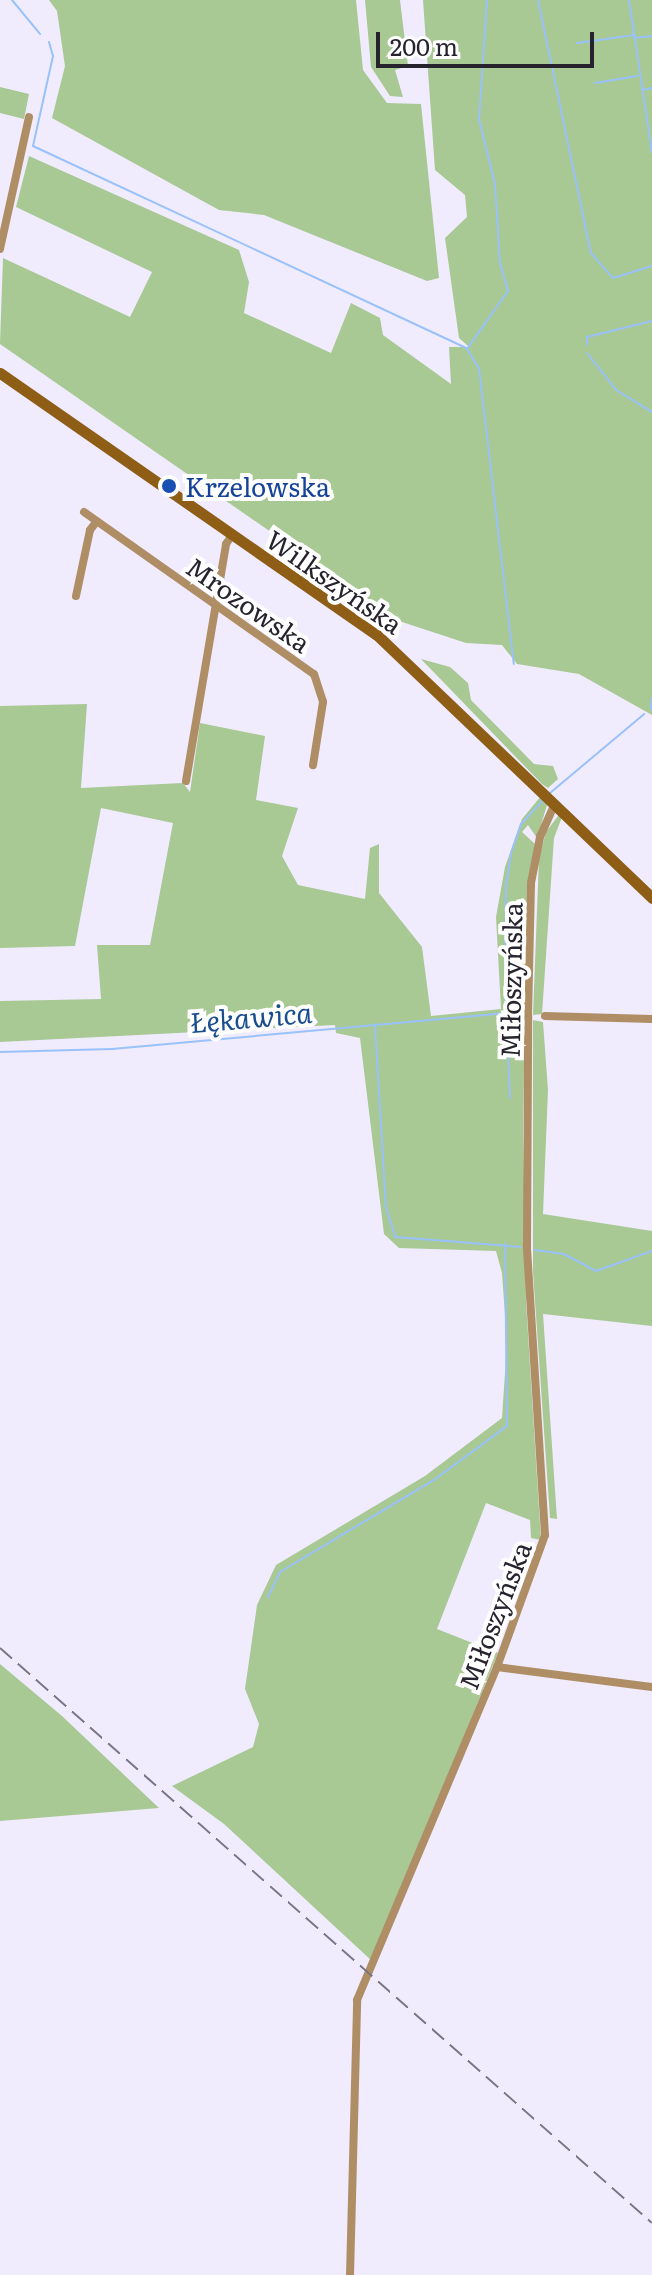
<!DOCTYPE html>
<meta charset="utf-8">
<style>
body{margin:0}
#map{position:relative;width:652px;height:2275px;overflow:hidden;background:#f0ecfe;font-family:Literata,serif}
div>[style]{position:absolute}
.green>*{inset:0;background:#a8c894}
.stream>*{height:2px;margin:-1px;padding:0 1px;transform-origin:1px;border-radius:1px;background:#99c2fa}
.street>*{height:8px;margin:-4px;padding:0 4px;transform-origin:4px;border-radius:4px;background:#af8e66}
.secondary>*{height:11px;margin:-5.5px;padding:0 5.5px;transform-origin:5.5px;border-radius:5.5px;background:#8e5e17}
.rail>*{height:2px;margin-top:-1px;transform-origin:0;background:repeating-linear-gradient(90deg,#787482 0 16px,transparent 0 24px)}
.dots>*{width:22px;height:22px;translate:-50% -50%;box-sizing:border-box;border:4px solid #fff;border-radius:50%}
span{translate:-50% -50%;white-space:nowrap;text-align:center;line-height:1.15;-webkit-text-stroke:8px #fff;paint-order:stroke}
.transit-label{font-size:26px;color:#164399}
.left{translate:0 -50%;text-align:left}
.street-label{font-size:26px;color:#26232e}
.water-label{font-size:28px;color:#194d8e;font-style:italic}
.scale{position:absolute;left:376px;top:32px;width:218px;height:36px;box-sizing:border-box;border:4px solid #26232e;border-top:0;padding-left:10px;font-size:24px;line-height:28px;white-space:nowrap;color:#26232e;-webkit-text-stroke:6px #fff;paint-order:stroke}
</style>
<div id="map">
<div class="green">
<i style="clip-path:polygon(49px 0,356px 0,363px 70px,387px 103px,421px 104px,439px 278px,427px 281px,264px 215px,219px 210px,52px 118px,65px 66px,57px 11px)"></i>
<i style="clip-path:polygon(365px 0,400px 0,408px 66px,395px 70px,403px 97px,390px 96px,371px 67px)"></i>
<i style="clip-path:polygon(423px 0,652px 0,652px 715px,579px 674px,517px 664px,502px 645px,466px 643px,399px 621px,0 344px,3px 258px,130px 317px,152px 272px,16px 207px,29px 156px,239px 250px,249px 282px,244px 313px,331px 353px,351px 303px,380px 318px,383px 335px,451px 384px,449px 347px,469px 347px,459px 338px,445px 238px,467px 217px,465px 195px,435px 170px)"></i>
<i style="clip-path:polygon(0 87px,29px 94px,24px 119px,0 113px)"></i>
<i style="clip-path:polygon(421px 659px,450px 667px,468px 683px,471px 700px,534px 764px,553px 766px,558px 779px,548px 788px,542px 784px)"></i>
<i style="clip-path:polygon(87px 704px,81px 788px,183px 783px,190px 792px,200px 723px,265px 736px,256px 800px,298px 808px,282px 856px,298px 885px,365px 899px,370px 848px,379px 844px,379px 893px,422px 947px,431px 1016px,501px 1009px,496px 917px,505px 867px,522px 819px,541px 796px,547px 805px,537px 838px,528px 825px,522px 832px,535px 844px,527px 886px,523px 1132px,526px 1302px,541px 1540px,531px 1538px,530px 1520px,486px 1503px,437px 1629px,498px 1653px,372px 1961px,224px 1824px,172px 1786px,253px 1747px,259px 1724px,245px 1689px,257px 1605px,276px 1565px,425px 1476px,502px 1418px,507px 1343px,502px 1273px,496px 1251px,399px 1248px,384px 1234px,360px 1038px,336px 1033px,335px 1025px,0 1042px,0 1001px,101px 999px,97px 945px,150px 945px,173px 823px,101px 808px,75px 946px,0 948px,0 706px)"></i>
<i style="clip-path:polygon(558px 816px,562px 817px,554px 838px,542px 1014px,533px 1015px,539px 858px,546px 832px)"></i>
<i style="clip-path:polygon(533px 1020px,543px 1022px,548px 1090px,543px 1214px,652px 1231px,652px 1326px,543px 1314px,557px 1519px,550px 1518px,533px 1272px)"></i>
<i style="clip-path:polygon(0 1664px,62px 1716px,159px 1808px,0 1821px)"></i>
</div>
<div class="stream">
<i style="left:12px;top:0;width:44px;rotate:50.5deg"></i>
<i style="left:487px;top:0;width:119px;rotate:93.8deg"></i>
<i style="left:479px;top:119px;width:67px;rotate:76.2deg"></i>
<i style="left:495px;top:184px;width:79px;rotate:86.4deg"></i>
<i style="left:500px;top:263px;width:29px;rotate:74deg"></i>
<i style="left:508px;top:291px;width:71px;rotate:125.3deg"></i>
<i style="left:467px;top:349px;width:22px;rotate:58deg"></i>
<i style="left:479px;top:368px;width:298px;rotate:83.3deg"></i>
<i style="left:538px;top:0;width:258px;rotate:78.2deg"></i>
<i style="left:591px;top:253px;width:33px;rotate:49deg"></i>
<i style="left:613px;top:278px;width:41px;rotate:-17.1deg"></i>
<i style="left:629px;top:0;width:154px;rotate:81.4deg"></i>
<i style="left:634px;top:38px;width:18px;rotate:-6deg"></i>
<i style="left:49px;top:42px;width:15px;rotate:74deg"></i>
<i style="left:53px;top:56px;width:92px;rotate:102.5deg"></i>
<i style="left:33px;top:146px;width:478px;rotate:25deg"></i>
<i style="left:577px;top:43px;width:58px;rotate:-8deg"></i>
<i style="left:595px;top:83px;width:43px;rotate:-9.5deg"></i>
<i style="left:642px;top:90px;width:10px;rotate:-11deg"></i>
<i style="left:587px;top:345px;width:8px;rotate:-90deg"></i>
<i style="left:587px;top:337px;width:67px;rotate:-13.8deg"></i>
<i style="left:587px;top:353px;width:47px;rotate:51.9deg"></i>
<i style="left:616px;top:390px;width:42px;rotate:31.4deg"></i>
<i style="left:651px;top:709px;width:11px;rotate:-85deg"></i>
<i style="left:550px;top:793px;width:123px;rotate:-40deg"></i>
<i style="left:505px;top:1000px;width:114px;rotate:-89.5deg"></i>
<i style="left:506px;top:886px;width:33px;rotate:-81deg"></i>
<i style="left:511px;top:853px;width:31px;rotate:-71deg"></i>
<i style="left:521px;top:824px;width:33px;rotate:-47deg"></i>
<i style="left:506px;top:1009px;width:89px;rotate:87.4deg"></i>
<i style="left:375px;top:1024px;width:183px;rotate:86.6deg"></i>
<i style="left:386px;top:1207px;width:31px;rotate:73deg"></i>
<i style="left:395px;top:1237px;width:126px;rotate:4.5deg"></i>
<i style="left:0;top:1052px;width:112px;rotate:-1.5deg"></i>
<i style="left:112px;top:1049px;width:396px;rotate:-5.2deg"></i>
<i style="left:535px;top:1250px;width:29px;rotate:8deg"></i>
<i style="left:564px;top:1254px;width:36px;rotate:28deg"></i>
<i style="left:596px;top:1271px;width:59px;rotate:-19.7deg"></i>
<i style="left:268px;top:1597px;width:28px;rotate:-64deg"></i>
<i style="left:280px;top:1572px;width:179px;rotate:-30.9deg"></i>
<i style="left:434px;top:1480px;width:91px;rotate:-36.5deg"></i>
<i style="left:507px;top:1426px;width:182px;rotate:-90.6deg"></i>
</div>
<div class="street">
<i style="left:0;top:249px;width:135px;rotate:-77.6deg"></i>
<i style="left:84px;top:512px;width:281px;rotate:35.2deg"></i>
<i style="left:314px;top:674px;width:29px;rotate:72deg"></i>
<i style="left:323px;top:702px;width:64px;rotate:99deg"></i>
<i style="left:76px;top:596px;width:67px;rotate:-78deg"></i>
<i style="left:90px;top:530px;width:11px;rotate:-52deg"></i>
<i style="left:186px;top:781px;width:240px;rotate:-80.4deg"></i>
<i style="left:226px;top:544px;width:11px;rotate:-56deg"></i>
<i style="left:545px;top:1016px;width:107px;rotate:1.6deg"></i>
<i style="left:497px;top:1667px;width:156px;rotate:7.4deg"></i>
<i style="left:350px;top:2275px;width:275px;rotate:-88.5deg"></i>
<i style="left:357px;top:2000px;width:361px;rotate:-67.2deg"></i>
<i style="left:497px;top:1667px;width:140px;rotate:-70deg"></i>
<i style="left:545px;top:1535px;width:291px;rotate:-93.6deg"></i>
<i style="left:527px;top:1245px;width:229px;rotate:-89.7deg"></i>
<i style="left:528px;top:1016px;width:133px;rotate:-88.7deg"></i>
<i style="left:531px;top:883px;width:47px;rotate:-78.9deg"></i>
<i style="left:540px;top:837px;width:36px;rotate:-66deg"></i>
</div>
<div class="secondary">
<i style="left:0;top:373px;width:458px;rotate:34.8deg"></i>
<i style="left:376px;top:634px;width:382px;rotate:43.7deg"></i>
</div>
<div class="rail">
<i style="left:0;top:1648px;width:869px;rotate:41.41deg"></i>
</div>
<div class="dots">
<i style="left:169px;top:486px;background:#1a4fb4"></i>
</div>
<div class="transit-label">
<span class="left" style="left:185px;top:486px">Krzelowska</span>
</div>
<div class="street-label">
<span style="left:335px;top:581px;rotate:35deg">Wilkszyńska</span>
<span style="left:249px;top:604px;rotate:35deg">Mrozowska</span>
<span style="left:510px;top:980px;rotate:-89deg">Miłoszyńska</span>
<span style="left:494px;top:1615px;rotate:-69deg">Miłoszyńska</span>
</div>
<div class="water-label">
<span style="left:251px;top:1016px;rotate:-5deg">Łękawica</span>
</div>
<div class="scale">200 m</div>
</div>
